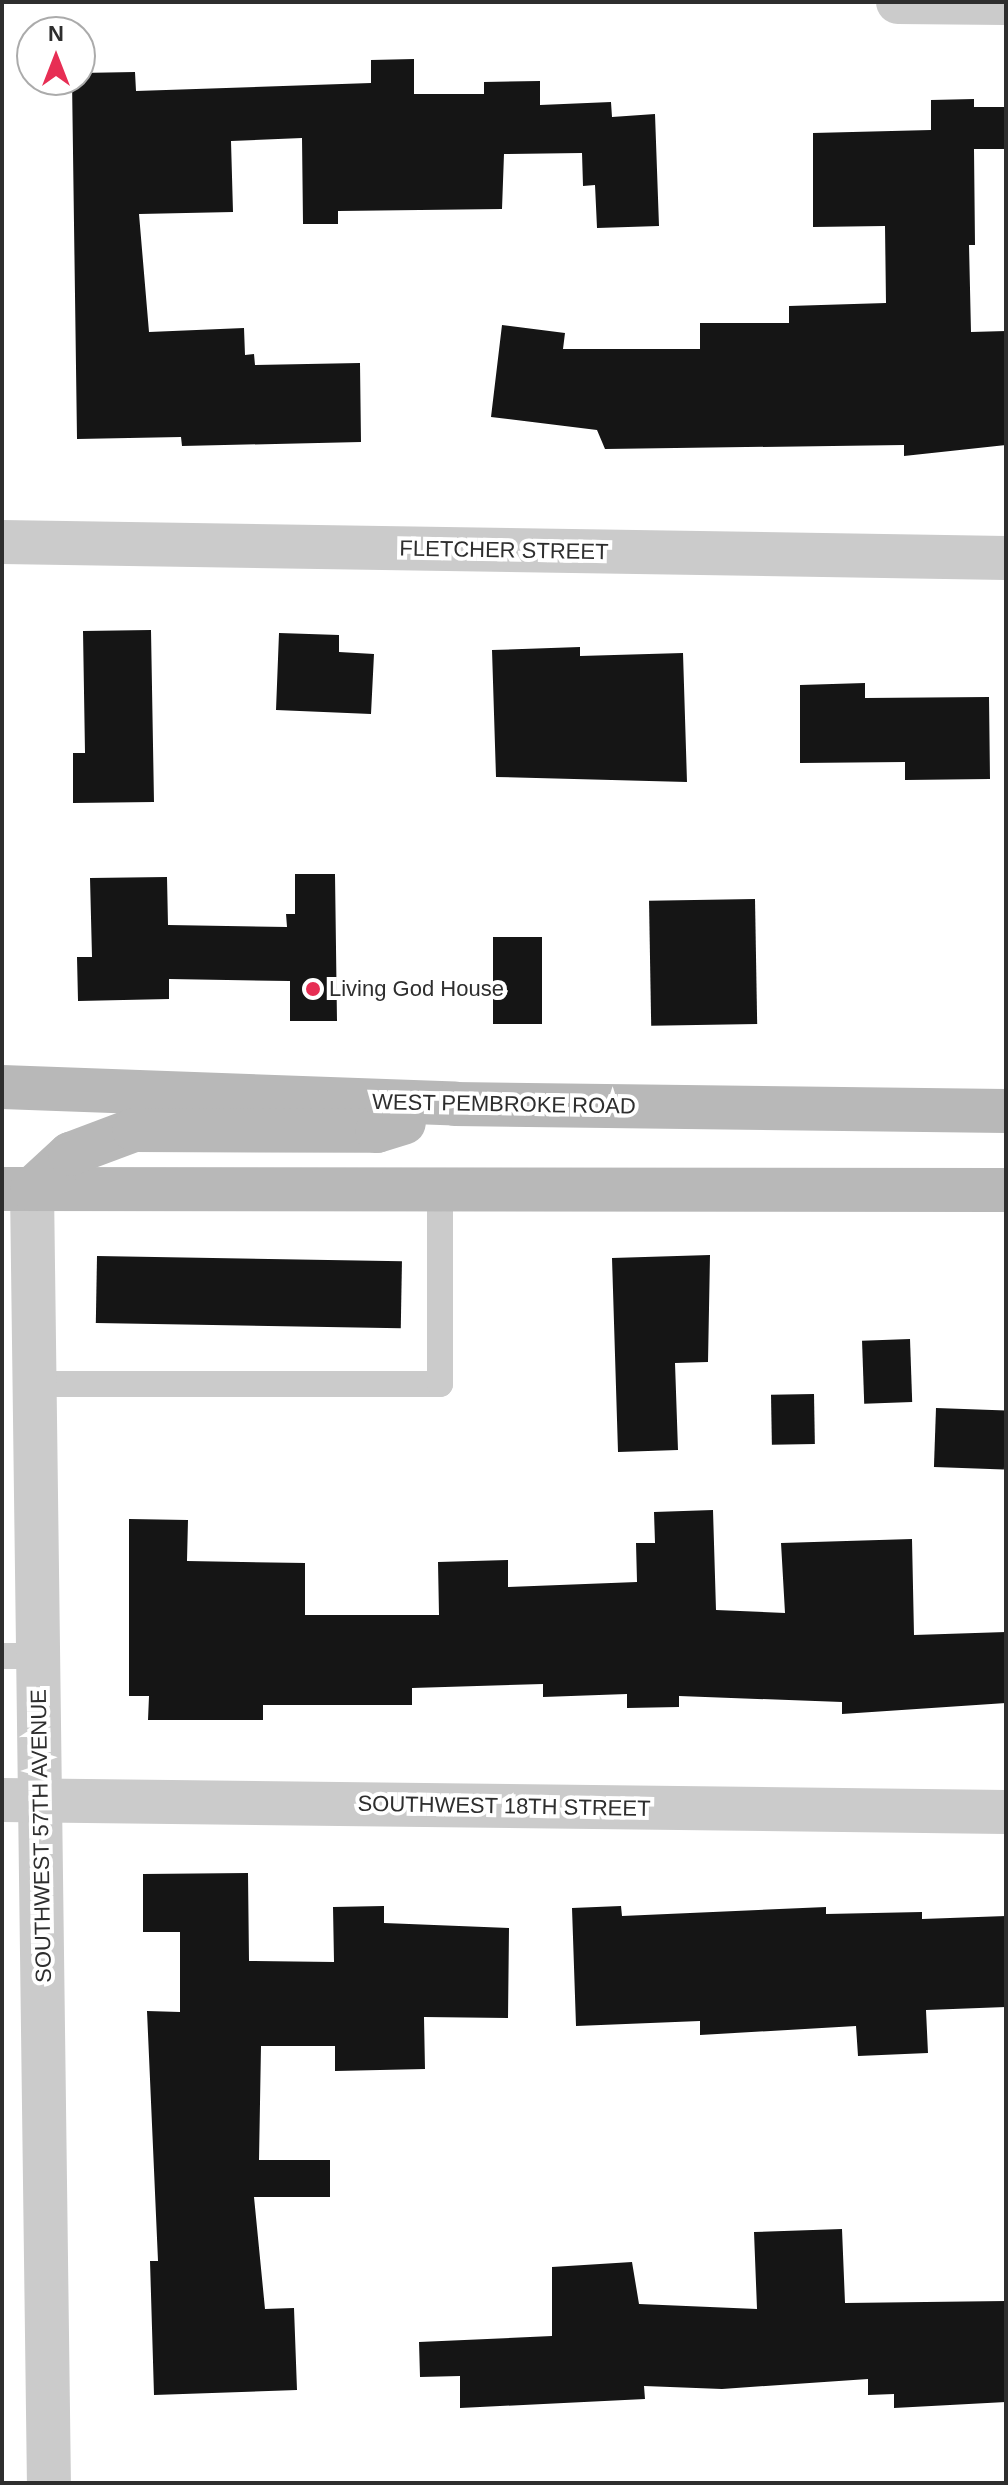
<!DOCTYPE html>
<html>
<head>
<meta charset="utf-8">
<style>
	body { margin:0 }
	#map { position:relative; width:1008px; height:2485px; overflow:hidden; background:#fff; font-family:Arial,sans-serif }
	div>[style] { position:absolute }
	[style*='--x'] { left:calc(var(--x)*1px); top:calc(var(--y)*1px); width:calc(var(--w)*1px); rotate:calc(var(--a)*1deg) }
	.building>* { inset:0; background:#151515; transform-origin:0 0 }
	.service>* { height:26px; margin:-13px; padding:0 13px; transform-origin:13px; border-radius:13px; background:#cbcbcb }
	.minor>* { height:44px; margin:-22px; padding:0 22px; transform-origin:22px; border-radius:22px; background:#cbcbcb }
	.secondary>* { height:44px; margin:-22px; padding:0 22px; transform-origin:22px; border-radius:22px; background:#b8b8b8 }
	.dots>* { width:22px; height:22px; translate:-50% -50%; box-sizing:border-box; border:4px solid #fff; border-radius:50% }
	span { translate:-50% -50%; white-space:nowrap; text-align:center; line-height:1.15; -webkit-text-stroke:8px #fff; paint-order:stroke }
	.street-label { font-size:22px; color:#2e2e2e }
	.poi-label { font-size:22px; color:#2e2e2e }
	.left { translate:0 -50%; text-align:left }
	.frame { position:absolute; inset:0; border:4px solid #2e2e2e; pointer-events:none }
	.north { position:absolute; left:16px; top:16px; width:80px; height:80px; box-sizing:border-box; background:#fff; border:2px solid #ababab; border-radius:50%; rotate:0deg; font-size:22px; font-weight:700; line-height:32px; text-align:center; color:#2e2e2e }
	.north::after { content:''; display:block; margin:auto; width:28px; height:36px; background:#e72e54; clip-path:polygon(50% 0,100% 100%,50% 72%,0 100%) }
</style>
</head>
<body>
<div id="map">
	<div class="building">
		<div style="clip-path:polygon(414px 59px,414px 94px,484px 94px,484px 82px,540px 81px,540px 105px,611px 102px,612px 117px,655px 114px,659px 226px,597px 228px,595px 185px,583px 186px,582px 153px,504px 154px,502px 209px,338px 211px,338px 224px,303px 224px,302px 138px,231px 141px,233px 212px,139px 214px,149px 332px,244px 328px,245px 355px,254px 354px,255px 365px,360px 363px,361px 442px,182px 446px,181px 437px,77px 439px,72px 80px,80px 73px,135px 72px,136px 91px,371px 83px,371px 60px)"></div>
		<div style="clip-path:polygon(974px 99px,974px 107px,1006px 107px,1006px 149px,974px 149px,975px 245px,969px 245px,971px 332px,1006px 331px,1006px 445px,904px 456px,904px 445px,605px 449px,597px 430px,491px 417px,502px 325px,565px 333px,563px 349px,700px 349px,700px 323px,789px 323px,789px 306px,886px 303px,885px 226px,813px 227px,813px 133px,931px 130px,931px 100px)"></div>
		<div style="clip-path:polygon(151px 630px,154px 802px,73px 803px,73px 753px,85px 753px,83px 631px)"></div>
		<div style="clip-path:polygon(279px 633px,339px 635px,339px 652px,374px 654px,371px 714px,276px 710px)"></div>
		<div style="clip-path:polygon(580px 647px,580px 656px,683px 653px,687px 782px,496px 777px,492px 650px)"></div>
		<div style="clip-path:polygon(865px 683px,865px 698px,989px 697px,990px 779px,905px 780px,905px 762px,800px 763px,800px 685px)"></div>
		<div style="clip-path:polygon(295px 874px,335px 874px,337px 1021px,290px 1021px,290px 981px,169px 979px,169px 999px,78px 1001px,77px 957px,92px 957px,90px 878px,167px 877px,168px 925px,287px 927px,286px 914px,295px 914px)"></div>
		<div style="left:755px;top:899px;width:125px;height:106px;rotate:89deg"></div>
		<div style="left:493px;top:937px;width:49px;height:87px"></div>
		<div style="clip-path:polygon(710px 1255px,708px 1362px,675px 1363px,678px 1450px,618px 1452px,612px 1258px)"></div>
		<div style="left:97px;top:1256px;width:305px;height:67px;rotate:1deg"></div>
		<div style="left:910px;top:1339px;width:63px;height:48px;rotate:88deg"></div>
		<div style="left:814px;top:1394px;width:50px;height:43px;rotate:89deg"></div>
		<div style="left:936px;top:1408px;width:70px;height:59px;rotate:2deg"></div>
		<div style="clip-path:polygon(713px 1510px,716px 1610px,785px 1613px,781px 1543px,912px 1539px,914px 1635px,1006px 1632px,1006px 1703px,842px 1714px,842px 1702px,679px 1696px,679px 1707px,627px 1708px,627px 1694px,543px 1697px,543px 1684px,412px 1688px,412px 1705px,263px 1705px,263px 1720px,148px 1720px,149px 1696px,129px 1696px,129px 1519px,188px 1520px,187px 1561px,305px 1563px,305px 1615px,439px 1615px,438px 1562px,508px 1560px,508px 1587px,637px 1582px,636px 1543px,655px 1543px,654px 1512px)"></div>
		<div style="clip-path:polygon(248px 1873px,249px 1961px,334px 1962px,333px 1907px,384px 1906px,384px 1923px,509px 1928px,508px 2018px,424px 2017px,425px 2069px,335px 2071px,335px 2046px,261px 2046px,259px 2160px,330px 2160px,330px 2197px,254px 2197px,265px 2309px,294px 2308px,297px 2390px,154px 2395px,150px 2261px,158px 2261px,147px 2011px,180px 2012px,180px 1932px,143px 1932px,143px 1874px)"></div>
		<div style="clip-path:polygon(621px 1906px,622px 1916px,826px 1907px,826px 1914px,922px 1912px,922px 1919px,1006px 1916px,1006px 2007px,926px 2010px,928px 2053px,858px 2056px,856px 2026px,700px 2035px,700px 2021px,576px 2026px,572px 1908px)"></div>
		<div style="clip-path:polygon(842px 2229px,845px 2303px,1006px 2301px,1006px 2402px,894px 2408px,894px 2394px,868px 2395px,868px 2379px,722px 2389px,644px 2386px,645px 2399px,460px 2408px,460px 2376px,420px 2377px,419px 2342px,552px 2336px,552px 2267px,632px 2262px,639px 2304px,757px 2309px,754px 2232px)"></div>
	</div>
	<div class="service">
		<div style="--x:35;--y:1384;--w:405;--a:0"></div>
		<div style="--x:440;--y:1384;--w:195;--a:-90"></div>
		<div style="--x:2;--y:1656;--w:35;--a:0"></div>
	</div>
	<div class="minor">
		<div style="--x:898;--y:2;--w:108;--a:0.5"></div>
		<div style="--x:2;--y:542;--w:1004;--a:0.91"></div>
		<div style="--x:32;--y:1189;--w:1294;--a:89.25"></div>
		<div style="--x:2;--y:1800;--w:1004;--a:0.68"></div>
	</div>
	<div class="secondary">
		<div style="--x:2;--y:1087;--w:453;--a:2.1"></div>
		<div style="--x:455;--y:1104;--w:551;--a:0.73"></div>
		<div style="--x:2;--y:1189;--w:1004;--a:0.06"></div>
		<div style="--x:32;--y:1189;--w:52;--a:-42.6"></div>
		<div style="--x:70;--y:1154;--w:68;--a:-20.6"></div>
		<div style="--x:134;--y:1130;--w:243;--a:0.2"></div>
		<div style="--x:377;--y:1131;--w:28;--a:-17"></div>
	</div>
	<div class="dots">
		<div style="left:313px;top:989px;background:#e72e54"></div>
	</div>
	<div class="street-label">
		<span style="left:504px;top:550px;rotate:1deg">FLETCHER STREET</span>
		<span style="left:504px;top:1104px;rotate:1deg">WEST PEMBROKE ROAD</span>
		<span style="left:504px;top:1806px;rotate:1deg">SOUTHWEST 18TH STREET</span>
		<span style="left:41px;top:1836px;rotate:-91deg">SOUTHWEST 57TH AVENUE</span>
	</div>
	<div class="poi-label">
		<span class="left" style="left:329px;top:989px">Living God House</span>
	</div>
	<div class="frame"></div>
	<div class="north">N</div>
</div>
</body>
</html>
